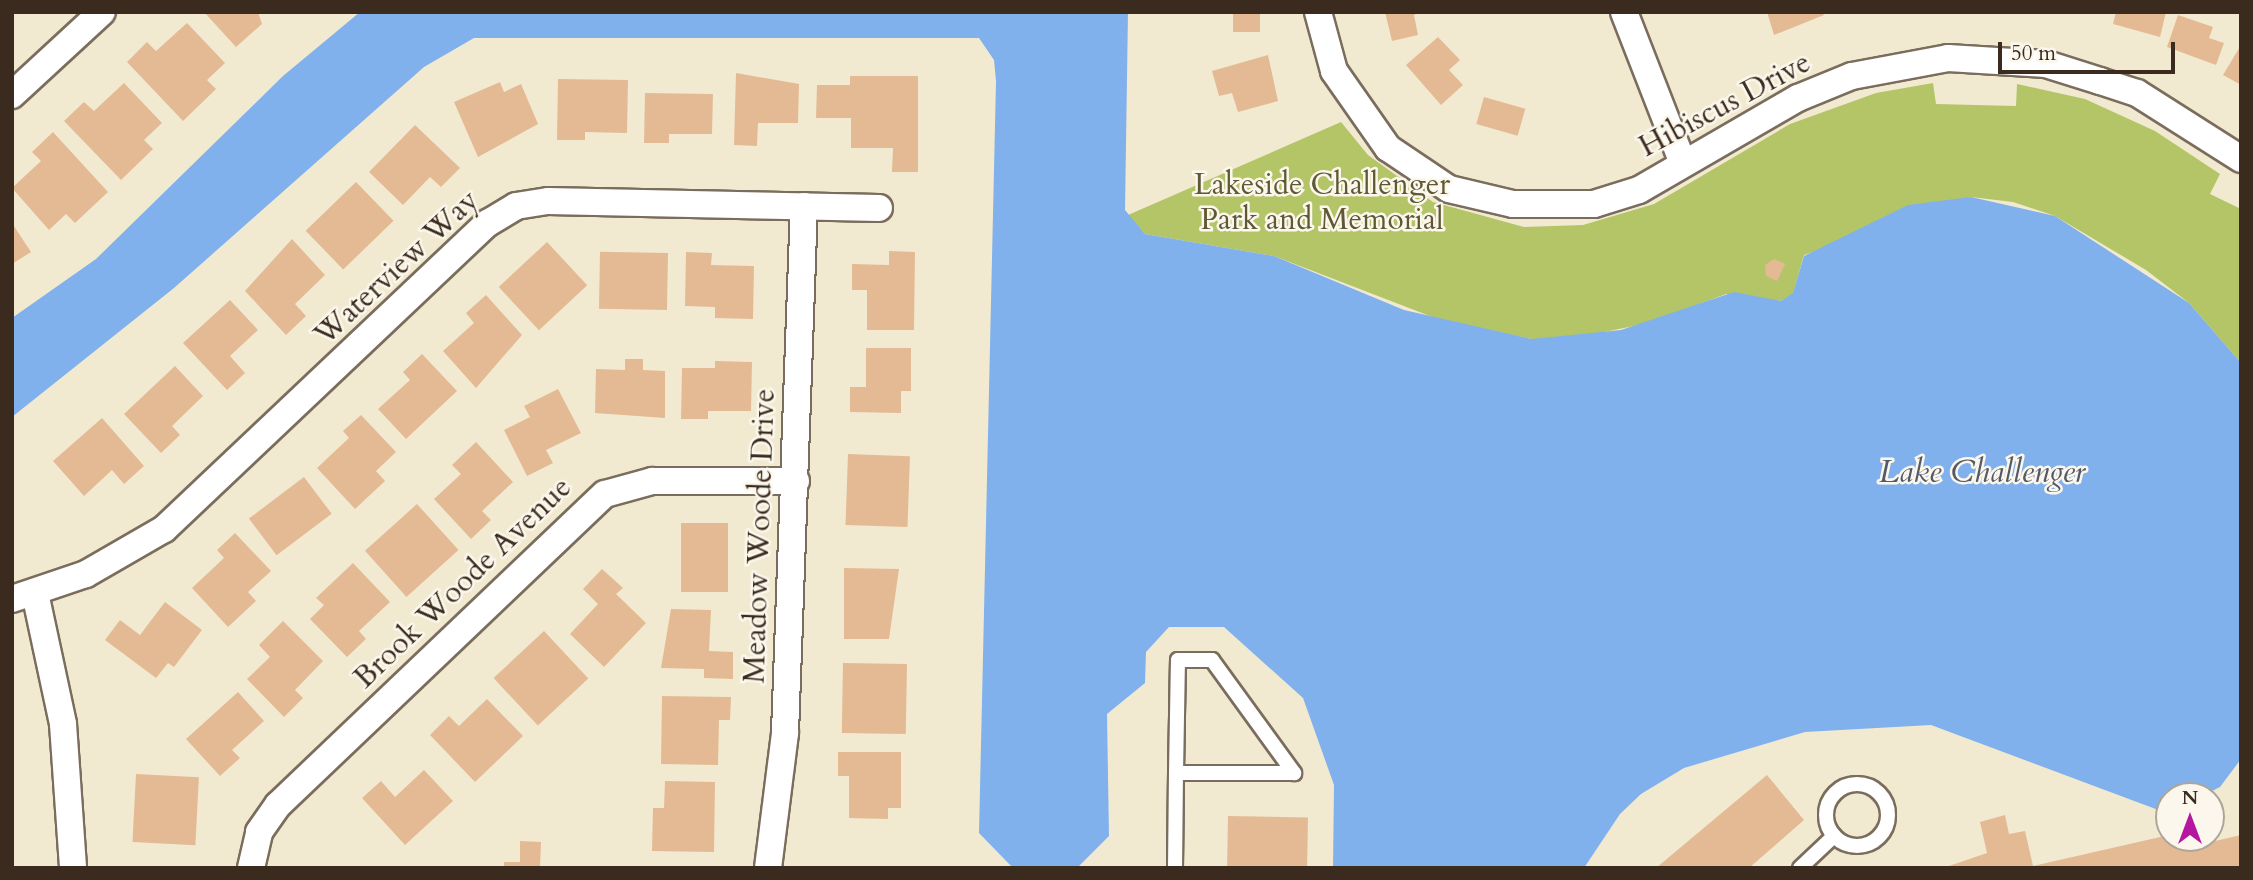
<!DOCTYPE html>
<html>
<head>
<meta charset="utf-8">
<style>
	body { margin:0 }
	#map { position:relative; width:2253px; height:880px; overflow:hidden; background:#f1ead1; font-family:Cardo,serif }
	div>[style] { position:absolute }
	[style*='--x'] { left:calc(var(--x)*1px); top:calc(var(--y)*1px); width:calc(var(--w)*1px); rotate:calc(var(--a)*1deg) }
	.green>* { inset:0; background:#b4c568 }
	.water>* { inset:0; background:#80b1ec }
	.building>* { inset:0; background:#e4ba94; transform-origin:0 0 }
	.roads { filter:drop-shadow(2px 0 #7b6d5d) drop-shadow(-2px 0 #7b6d5d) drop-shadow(0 2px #7b6d5d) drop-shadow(0 -2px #7b6d5d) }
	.service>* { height:14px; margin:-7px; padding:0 7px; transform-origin:7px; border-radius:7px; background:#fff }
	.service>.ring { margin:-7px; padding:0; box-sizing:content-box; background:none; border:14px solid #fff; border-radius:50% }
	.minor>* { height:26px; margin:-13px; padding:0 13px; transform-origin:13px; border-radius:13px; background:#fff }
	span { translate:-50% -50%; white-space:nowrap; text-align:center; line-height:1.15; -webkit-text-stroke:5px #fbf7ec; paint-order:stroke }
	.street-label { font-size:30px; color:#3b2a1e }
	.park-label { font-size:30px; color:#5f5834 }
	.water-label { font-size:32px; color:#535966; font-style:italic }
	.frame { position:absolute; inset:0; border:14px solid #3b2a1e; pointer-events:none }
	.north { position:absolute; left:2155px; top:782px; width:70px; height:70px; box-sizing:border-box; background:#fbf7ec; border:2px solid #aea59a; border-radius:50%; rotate:0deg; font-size:19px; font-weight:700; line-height:28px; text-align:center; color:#3b2a1e }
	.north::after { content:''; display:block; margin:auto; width:24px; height:32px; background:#b5179e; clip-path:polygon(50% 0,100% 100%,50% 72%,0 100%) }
	.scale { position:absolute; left:1998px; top:42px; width:177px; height:32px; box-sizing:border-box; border:4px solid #3b2a1e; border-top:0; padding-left:9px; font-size:21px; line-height:24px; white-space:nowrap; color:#3b2a1e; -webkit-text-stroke:5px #fbf7ec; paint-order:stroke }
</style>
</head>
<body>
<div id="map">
	<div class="green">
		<div style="clip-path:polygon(1933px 83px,1936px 104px,2016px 106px,2017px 84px,2085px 99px,2155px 131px,2220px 174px,2210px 194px,2241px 209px,2241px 363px,2189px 303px,2146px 270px,2055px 216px,2013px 202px,1971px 197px,1804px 255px,1793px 294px,1781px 301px,1726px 294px,1649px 323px,1569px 339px,1532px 339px,1448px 323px,1274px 256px,1145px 234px,1128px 215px,1341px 122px,1368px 155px,1433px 202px,1524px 227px,1583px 225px,1654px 204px,1790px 124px,1876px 93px)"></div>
	</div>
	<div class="water">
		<div style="clip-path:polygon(360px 12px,1128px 12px,1125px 210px,1145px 234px,1274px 256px,1404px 310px,1532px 339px,1621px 330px,1734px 292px,1781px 301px,1793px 293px,1804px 256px,1908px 205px,1971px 197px,2055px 216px,2189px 303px,2241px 363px,2241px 759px,2220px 787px,2202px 796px,2169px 796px,2169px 808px,2161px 811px,1931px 725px,1805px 732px,1684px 768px,1641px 794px,1620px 814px,1584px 868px,1333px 868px,1334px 785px,1303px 698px,1224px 627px,1169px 627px,1146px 652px,1145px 683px,1107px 714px,1109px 836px,1077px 868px,1013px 868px,979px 833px,996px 81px,994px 60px,979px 38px,474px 38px,424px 67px,174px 288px,12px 417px,12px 318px,96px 259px,283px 76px)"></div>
	</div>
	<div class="building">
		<div style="clip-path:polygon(204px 12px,258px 12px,262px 24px,236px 47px)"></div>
		<div style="left:1233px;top:12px;width:27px;height:20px"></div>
		<div style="clip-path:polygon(1385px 12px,1419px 12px,1414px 15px,1418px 35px,1392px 41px)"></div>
		<div style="clip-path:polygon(1767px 12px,1823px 12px,1824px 15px,1774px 35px)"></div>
		<div style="clip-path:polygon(2116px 12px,2166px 12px,2160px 37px,2113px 24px)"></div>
		<div style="clip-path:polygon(2178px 15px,2213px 27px,2209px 38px,2224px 43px,2216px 65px,2167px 47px)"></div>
		<div style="clip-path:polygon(187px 23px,225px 63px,207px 80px,216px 89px,183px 121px,127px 62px,147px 42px,156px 51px)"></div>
		<div style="clip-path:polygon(1438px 37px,1460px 60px,1449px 70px,1463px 85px,1441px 105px,1406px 65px)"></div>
		<div style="clip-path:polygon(2241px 45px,2241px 85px,2223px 75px)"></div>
		<div style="clip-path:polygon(1268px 55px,1278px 101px,1238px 112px,1232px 93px,1219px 96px,1212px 71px)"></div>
		<div style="clip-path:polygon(736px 73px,799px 84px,798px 123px,758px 123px,757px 146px,734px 145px)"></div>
		<div style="clip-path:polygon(850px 76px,918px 76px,918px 172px,892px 172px,893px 148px,851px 148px,851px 118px,816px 118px,817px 85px,850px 85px)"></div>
		<div style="clip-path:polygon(558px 79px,628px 80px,627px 133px,585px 132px,585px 140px,557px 140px)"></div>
		<div style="clip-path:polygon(500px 82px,504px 92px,521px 84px,538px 124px,478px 157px,454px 102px)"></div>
		<div style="clip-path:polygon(124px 83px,162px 123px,144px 140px,153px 149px,121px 180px,64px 121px,84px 102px,94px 111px)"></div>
		<div style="clip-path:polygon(645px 93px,713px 94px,712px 134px,669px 134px,669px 143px,644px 143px)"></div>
		<div style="left:1484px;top:97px;width:43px;height:28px;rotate:16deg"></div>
		<div style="clip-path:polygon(415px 125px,460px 168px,441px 187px,430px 177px,403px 205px,369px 172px)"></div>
		<div style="clip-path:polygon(53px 132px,108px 192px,75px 223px,66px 214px,49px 230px,12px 188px,41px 161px,32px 152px)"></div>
		<div style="left:356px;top:182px;width:54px;height:70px;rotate:46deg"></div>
		<div style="clip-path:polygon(12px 223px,31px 252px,12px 264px)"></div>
		<div style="clip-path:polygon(292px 239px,325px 275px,295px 304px,306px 316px,286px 335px,245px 291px)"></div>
		<div style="left:547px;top:242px;width:59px;height:66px;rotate:47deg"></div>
		<div style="clip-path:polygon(889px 251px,915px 252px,914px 330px,867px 330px,867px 290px,852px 290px,852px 264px,889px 265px)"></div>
		<div style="clip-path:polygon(686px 252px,712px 253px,711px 265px,754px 266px,753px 319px,715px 318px,715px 307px,685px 306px)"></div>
		<div style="left:668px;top:253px;width:57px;height:68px;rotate:91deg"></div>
		<div style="clip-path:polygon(1774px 259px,1785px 264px,1777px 281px,1766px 276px,1765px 265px)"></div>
		<div style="clip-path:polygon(486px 295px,522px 335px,476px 388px,443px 351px,474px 323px,466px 313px)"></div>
		<div style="clip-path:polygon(230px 300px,258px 330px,230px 356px,245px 373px,227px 390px,183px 343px)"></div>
		<div style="clip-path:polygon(866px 348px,911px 348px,911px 391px,901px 391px,901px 413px,850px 412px,850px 387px,866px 387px)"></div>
		<div style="clip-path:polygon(422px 354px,457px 391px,406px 439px,378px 409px,410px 380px,403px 372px)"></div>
		<div style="clip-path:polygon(625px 359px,643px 359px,643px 370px,665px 371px,665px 418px,595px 413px,596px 369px,625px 370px)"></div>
		<div style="clip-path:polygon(715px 361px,752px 362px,751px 411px,708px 411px,708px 419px,681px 419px,682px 368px,715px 368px)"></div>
		<div style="clip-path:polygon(175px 366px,203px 396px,172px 426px,180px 435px,161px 453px,124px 414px)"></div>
		<div style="clip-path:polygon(558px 389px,581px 433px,546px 450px,553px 463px,527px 476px,504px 430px,530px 417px,524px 406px)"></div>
		<div style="clip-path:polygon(361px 415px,396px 452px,376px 471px,385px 481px,355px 509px,317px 468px,349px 438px,343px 431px)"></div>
		<div style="clip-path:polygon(102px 418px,144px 466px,124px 484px,112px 470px,84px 496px,53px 461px)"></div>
		<div style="clip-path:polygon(476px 442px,513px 482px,482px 511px,491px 520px,471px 539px,434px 499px,461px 474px,452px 465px)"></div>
		<div style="left:848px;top:454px;width:62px;height:71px;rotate:2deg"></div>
		<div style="left:304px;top:477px;width:46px;height:69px;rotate:53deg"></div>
		<div style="left:417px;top:504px;width:62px;height:70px;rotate:48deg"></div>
		<div style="left:681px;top:523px;width:47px;height:69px"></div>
		<div style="clip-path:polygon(235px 533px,271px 571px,248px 592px,256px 601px,228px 627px,192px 588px,224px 558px,217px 550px)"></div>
		<div style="clip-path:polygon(353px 563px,390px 602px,359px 631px,366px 639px,347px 657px,310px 619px,324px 605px,316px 598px)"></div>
		<div style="clip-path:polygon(844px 568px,899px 569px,889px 639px,844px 639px)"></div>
		<div style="clip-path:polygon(602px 569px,623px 588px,616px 594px,646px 623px,604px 667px,570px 634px,598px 604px,583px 589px)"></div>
		<div style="clip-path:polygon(165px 602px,202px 630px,174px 667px,168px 663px,156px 678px,105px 640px,120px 620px,140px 635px)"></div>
		<div style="clip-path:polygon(671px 609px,711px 610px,709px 651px,733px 652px,733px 679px,704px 678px,704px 669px,661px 668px)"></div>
		<div style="clip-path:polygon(283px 621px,323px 661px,295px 690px,303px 698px,284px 717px,247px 679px,270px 657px,259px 645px)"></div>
		<div style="left:544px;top:631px;width:65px;height:69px;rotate:47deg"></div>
		<div style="left:843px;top:663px;width:64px;height:70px;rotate:1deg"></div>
		<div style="clip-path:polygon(238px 692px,264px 721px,232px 750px,240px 758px,220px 776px,186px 739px)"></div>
		<div style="clip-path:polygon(662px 696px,731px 697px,730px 720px,719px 720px,718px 765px,661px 764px)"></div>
		<div style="clip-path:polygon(487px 699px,523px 736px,475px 782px,430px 735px,449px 716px,459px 726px)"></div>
		<div style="clip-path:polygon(838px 752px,901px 752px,901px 808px,888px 808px,888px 819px,849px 818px,849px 776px,838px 776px)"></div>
		<div style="clip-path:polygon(424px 770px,453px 801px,405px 845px,362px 798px,381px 781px,395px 797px)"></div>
		<div style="left:136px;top:774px;width:63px;height:68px;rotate:3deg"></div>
		<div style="clip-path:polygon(1767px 775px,1804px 820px,1749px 868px,1656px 868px)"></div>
		<div style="clip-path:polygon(665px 781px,715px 782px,714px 852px,652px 851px,653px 808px,664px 808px)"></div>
		<div style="clip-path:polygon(2005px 815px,2009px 834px,2025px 831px,2033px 866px,2169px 835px,2191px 838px,2193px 846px,2241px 835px,2241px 868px,1943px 868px,1987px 853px,1980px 822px)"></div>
		<div style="left:1228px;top:816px;width:80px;height:52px;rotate:1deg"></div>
		<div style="clip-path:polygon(520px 841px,541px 842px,540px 868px,504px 868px,504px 862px,520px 862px)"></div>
	</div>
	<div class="roads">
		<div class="service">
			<div class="ring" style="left:1826px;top:784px;width:48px;height:48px"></div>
			<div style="--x:1175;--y:868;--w:95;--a:-89.4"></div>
			<div style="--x:1176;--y:773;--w:113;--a:-89"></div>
			<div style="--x:1178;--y:660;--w:34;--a:0"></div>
			<div style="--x:1212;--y:660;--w:140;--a:54"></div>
			<div style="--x:1294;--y:773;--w:118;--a:180"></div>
			<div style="--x:1800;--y:868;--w:47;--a:-43.3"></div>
		</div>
		<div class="minor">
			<div style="--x:1318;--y:12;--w:61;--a:74.8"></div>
			<div style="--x:1334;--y:71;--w:94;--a:55"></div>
			<div style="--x:1388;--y:148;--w:73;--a:33.9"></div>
			<div style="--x:1449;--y:189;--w:66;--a:13.2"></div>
			<div style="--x:1513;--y:204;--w:81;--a:0"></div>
			<div style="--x:1594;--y:204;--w:47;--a:-17.3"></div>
			<div style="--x:1639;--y:190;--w:184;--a:-30.1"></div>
			<div style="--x:1798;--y:98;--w:58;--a:-22.2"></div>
			<div style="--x:1852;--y:76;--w:98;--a:-10.6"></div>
			<div style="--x:1948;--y:58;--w:98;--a:3.5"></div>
			<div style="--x:2046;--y:64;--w:57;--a:17.5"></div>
			<div style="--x:2100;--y:81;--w:39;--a:18"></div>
			<div style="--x:2137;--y:93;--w:123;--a:32.4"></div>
			<div style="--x:1624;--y:12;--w:162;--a:68.7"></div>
			<div style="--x:12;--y:95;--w:122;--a:-42.7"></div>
			<div style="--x:35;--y:593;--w:134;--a:77.9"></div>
			<div style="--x:63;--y:724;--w:144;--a:86"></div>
			<div style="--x:12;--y:599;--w:78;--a:-18.7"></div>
			<div style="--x:86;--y:574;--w:90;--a:-30"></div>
			<div style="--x:164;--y:529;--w:446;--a:-43.4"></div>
			<div style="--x:488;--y:223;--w:33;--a:-31"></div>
			<div style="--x:516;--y:206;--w:32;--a:-9"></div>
			<div style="--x:548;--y:201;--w:331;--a:1.2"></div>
			<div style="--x:251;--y:868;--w:37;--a:-77"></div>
			<div style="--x:259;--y:832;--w:33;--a:-55"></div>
			<div style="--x:278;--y:805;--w:451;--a:-43.6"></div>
			<div style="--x:605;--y:494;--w:49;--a:-15.5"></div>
			<div style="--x:652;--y:481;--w:144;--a:0"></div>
			<div style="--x:768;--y:868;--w:136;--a:-82.8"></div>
			<div style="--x:785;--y:733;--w:527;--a:-87.94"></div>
		</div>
	</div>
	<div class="street-label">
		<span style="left:1725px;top:105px;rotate:-28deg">Hibiscus Drive</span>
		<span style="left:397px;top:268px;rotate:-43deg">Waterview Way</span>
		<span style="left:760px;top:536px;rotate:-88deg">Meadow Woode Drive</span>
		<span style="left:463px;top:583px;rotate:-44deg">Brook Woode Avenue</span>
	</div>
	<div class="park-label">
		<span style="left:1322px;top:202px">Lakeside Challenger<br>Park and Memorial</span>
	</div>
	<div class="water-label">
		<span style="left:1982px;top:472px">Lake Challenger</span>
	</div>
	<div class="frame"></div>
	<div class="north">N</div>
	<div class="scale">50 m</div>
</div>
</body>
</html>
